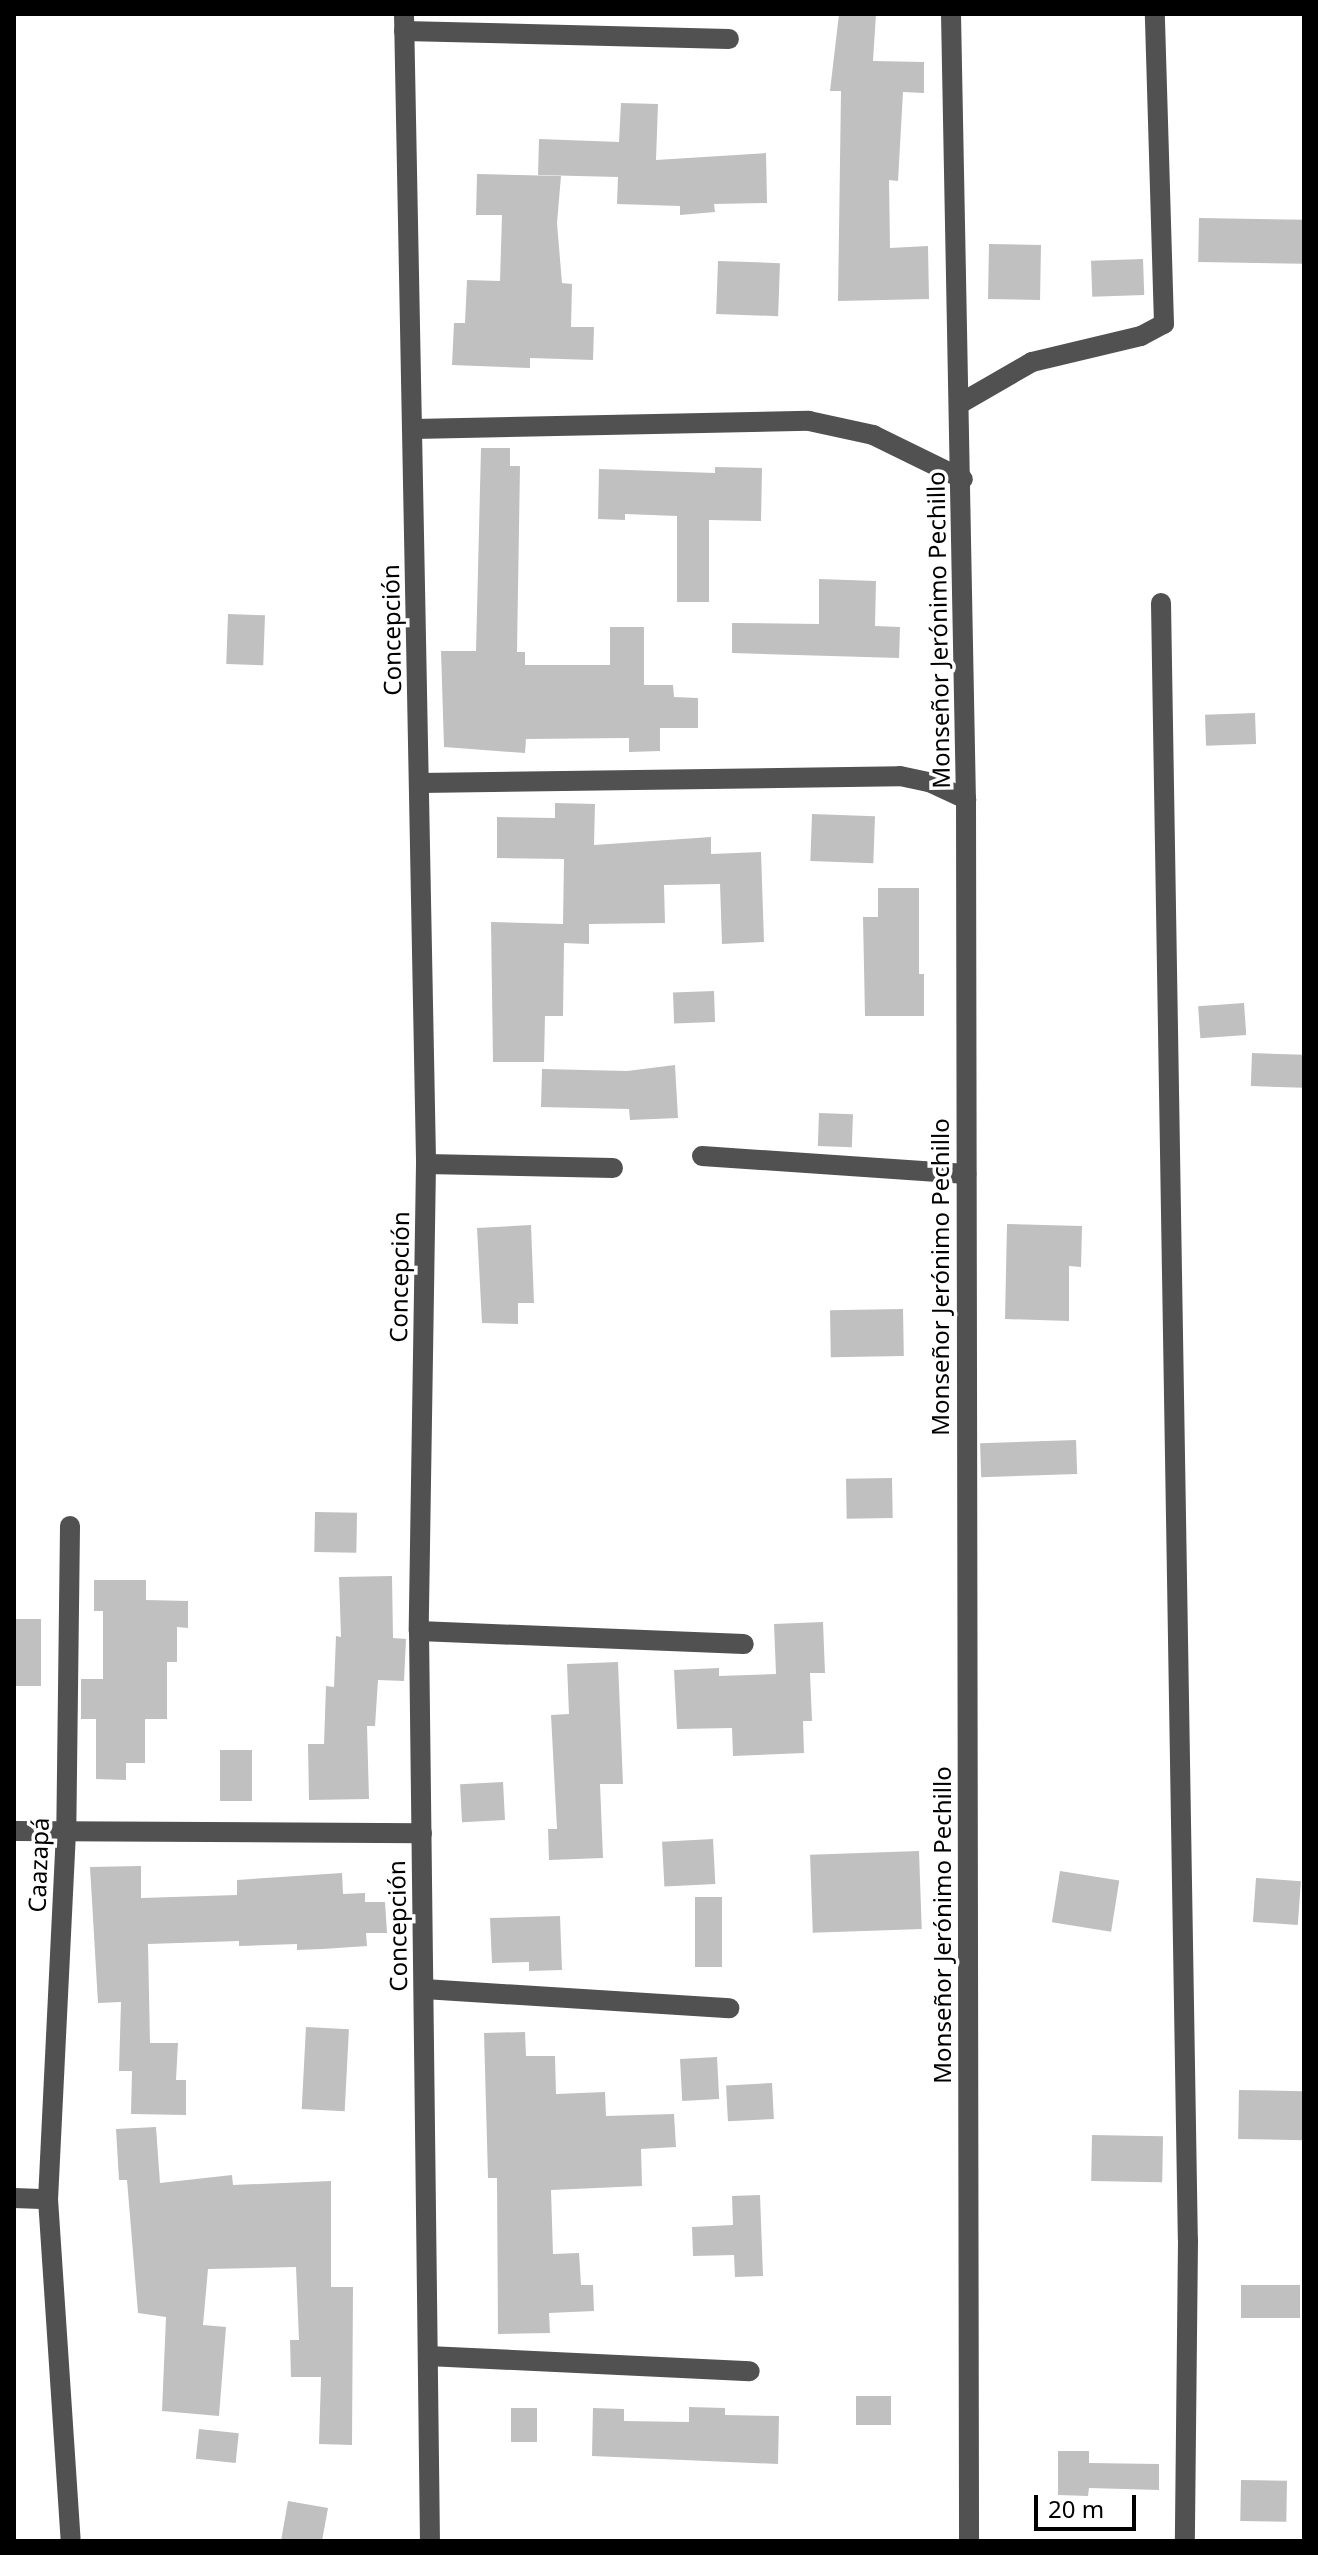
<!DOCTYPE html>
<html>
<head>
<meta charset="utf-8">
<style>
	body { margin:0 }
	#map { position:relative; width:1318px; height:2555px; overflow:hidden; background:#fff; font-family:"Noto Sans",sans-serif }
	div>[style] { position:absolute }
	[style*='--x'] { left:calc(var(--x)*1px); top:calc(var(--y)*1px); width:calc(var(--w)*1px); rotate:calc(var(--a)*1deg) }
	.building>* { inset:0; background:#c0c0c0; transform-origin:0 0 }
	.minor>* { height:20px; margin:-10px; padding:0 10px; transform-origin:10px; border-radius:10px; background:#515151 }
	span { translate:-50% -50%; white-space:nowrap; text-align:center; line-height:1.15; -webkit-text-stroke:7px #fff; paint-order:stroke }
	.street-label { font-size:24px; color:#000 }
	.frame { position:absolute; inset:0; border:16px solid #000; pointer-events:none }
	.scale { position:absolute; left:1034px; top:2495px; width:102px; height:36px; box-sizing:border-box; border:4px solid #000; border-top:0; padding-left:10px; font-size:24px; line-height:28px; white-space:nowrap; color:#000; -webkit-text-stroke:6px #fff; paint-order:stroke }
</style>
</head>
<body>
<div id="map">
	<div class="building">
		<div style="clip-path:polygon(839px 14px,876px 14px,873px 61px,924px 62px,924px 93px,903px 92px,898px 181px,889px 180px,890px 248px,928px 246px,929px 299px,838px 301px,841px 91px,830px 91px)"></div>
		<div style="clip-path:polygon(621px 103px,658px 104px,656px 160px,766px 153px,767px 203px,714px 204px,715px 212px,680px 215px,680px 206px,617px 204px,618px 177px,538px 175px,539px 139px,619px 142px)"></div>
		<div style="clip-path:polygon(477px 174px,561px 176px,557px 223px,562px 283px,572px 284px,571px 327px,594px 327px,593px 360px,530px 358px,530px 368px,452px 365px,454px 323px,465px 323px,467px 280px,500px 281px,502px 215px,476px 215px)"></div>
		<div style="left:1199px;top:218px;width:105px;height:44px;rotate:1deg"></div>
		<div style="left:989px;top:244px;width:52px;height:55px;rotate:1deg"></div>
		<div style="left:1143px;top:259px;width:36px;height:52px;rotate:88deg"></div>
		<div style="left:718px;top:261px;width:62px;height:53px;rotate:2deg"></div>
		<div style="clip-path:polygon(481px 448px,510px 448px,510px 466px,520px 466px,517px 652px,525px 652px,525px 665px,610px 665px,610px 627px,644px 627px,644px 685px,673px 685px,674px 697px,698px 698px,698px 728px,660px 728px,660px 751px,629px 752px,629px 738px,526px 739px,525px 753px,444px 747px,441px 651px,476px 651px)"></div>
		<div style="clip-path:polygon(715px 467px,762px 468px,761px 521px,709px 520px,709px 602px,677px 602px,677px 516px,625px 514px,625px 520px,598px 519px,599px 469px,715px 473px)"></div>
		<div style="clip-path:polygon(819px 579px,876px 581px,875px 626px,900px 627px,899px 658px,732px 653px,732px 623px,819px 624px)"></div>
		<div style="left:228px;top:614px;width:37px;height:50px;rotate:2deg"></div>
		<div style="left:1255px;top:713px;width:31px;height:50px;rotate:88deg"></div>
		<div style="clip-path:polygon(555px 803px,595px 804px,594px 845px,711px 837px,711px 854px,761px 852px,764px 942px,722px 944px,720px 884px,664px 885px,665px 923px,589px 924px,589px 944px,564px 943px,563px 1016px,545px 1016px,544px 1062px,493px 1062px,491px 922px,563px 924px,564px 859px,497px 858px,497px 817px,555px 818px)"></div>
		<div style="left:812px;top:814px;width:63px;height:47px;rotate:2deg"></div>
		<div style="clip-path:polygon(878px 888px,919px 888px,919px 974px,924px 974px,924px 1016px,865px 1016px,863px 917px,878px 917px)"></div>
		<div style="left:714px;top:991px;width:31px;height:41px;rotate:88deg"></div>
		<div style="left:1244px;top:1003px;width:32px;height:46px;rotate:86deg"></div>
		<div style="left:1252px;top:1053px;width:52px;height:33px;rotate:2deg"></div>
		<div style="clip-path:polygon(675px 1065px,678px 1118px,630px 1120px,629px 1109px,541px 1107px,542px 1069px,627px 1071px)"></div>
		<div style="left:819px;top:1113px;width:34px;height:33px;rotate:2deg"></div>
		<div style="clip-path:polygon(1007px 1224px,1082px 1226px,1081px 1267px,1069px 1266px,1069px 1321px,1005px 1319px)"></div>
		<div style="clip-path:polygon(531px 1225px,534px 1303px,518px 1303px,518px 1324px,482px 1323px,477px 1228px)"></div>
		<div style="left:903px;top:1309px;width:47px;height:73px;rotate:89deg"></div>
		<div style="left:1076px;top:1440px;width:34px;height:96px;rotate:88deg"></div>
		<div style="left:892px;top:1478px;width:40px;height:46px;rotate:89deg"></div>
		<div style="left:315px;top:1512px;width:42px;height:40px;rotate:1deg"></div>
		<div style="clip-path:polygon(392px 1576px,393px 1638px,406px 1639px,404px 1681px,378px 1680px,375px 1726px,367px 1726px,369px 1799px,309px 1800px,308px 1744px,324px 1744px,326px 1686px,334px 1687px,336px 1636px,341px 1637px,339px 1577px)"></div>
		<div style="clip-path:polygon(94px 1580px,146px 1580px,146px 1600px,188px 1601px,188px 1628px,177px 1627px,177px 1662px,167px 1662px,167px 1719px,145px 1719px,145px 1763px,126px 1763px,126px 1780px,96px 1779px,96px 1719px,81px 1719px,81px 1679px,103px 1679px,103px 1611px,94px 1611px)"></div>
		<div style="left:14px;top:1619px;width:27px;height:67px"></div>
		<div style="clip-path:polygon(823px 1622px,825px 1673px,810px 1673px,812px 1721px,803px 1721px,804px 1753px,733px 1756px,732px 1728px,677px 1729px,674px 1670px,719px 1668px,719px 1676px,776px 1674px,774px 1624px)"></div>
		<div style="clip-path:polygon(618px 1662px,623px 1784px,600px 1784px,603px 1858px,549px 1860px,548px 1829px,557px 1829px,551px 1715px,569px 1714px,567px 1664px)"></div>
		<div style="left:220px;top:1750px;width:32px;height:51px"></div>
		<div style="left:503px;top:1782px;width:38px;height:43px;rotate:87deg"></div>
		<div style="left:713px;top:1839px;width:45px;height:51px;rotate:87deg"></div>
		<div style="left:919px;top:1851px;width:78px;height:109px;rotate:88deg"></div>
		<div style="clip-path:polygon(141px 1866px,141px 1898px,237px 1895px,237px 1880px,342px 1873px,343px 1894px,365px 1893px,365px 1902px,385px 1902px,387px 1933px,366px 1933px,367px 1946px,323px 1949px,297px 1950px,297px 1944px,239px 1946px,239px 1941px,148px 1944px,150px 2043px,178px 2043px,176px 2080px,186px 2080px,186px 2115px,131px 2114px,132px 2071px,119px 2071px,121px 2002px,98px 2003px,90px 1867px)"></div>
		<div style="left:1060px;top:1871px;width:60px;height:52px;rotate:9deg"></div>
		<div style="left:1256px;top:1878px;width:45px;height:44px;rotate:4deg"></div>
		<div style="left:695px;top:1897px;width:27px;height:70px"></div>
		<div style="clip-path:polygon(560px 1916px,562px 1970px,529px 1971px,529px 1962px,492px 1963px,490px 1918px)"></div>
		<div style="left:306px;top:2027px;width:43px;height:82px;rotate:3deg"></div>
		<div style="clip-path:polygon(525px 2032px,526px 2056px,555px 2056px,556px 2094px,605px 2092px,606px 2116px,674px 2114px,676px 2147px,641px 2149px,642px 2186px,551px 2190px,553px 2254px,579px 2253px,581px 2285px,593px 2285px,594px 2311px,549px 2313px,550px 2333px,498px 2334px,497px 2178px,488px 2178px,484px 2033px)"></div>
		<div style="left:717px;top:2057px;width:42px;height:37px;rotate:87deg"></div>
		<div style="left:772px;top:2083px;width:36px;height:46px;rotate:87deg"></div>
		<div style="left:1239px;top:2090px;width:65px;height:49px;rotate:1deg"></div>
		<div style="clip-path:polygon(156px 2127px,160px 2183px,232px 2175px,233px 2185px,331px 2181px,331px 2287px,353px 2287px,352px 2445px,319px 2444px,321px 2377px,291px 2377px,290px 2340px,299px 2340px,296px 2267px,208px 2269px,203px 2325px,226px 2327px,219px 2416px,162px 2411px,166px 2317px,138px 2313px,127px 2180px,119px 2180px,116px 2129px)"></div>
		<div style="left:1092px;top:2135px;width:71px;height:46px;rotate:1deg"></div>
		<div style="clip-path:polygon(760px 2195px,763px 2276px,735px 2277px,734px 2255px,693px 2256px,692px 2227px,733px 2225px,732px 2196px)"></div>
		<div style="left:1241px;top:2285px;width:59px;height:33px"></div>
		<div style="left:856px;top:2396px;width:35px;height:29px"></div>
		<div style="clip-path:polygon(689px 2407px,725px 2408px,725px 2415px,779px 2416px,778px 2464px,592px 2456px,593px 2408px,624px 2409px,624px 2421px,689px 2422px)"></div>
		<div style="left:511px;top:2408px;width:26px;height:34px"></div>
		<div style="left:199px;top:2429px;width:40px;height:30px;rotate:6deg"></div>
		<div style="clip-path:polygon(1058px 2451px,1089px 2451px,1089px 2463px,1159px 2464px,1159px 2490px,1089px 2488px,1088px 2496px,1058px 2495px)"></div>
		<div style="left:1241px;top:2480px;width:46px;height:41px;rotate:1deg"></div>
		<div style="clip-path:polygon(288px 2501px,328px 2508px,322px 2541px,281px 2541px)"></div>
	</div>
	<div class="minor">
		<div style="--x:404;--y:14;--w:1150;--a:88.9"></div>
		<div style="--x:426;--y:1164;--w:467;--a:90.9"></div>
		<div style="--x:419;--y:1631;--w:910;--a:89.31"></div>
		<div style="--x:951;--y:14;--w:785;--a:88.91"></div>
		<div style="--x:966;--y:799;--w:1742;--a:89.9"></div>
		<div style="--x:404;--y:31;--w:325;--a:1.4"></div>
		<div style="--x:961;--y:403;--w:82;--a:-30"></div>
		<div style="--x:1032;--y:362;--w:112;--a:-13.4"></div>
		<div style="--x:1141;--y:336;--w:26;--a:-28"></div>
		<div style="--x:1164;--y:324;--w:310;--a:-91.7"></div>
		<div style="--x:414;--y:429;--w:395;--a:-1.2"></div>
		<div style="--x:809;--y:421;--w:66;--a:12.3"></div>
		<div style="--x:873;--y:435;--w:100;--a:26.1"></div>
		<div style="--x:1161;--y:603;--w:1637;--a:89.06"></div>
		<div style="--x:1188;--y:2240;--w:301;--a:90.6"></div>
		<div style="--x:420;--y:783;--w:480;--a:-0.8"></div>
		<div style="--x:900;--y:776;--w:30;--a:12"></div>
		<div style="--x:929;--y:782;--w:41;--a:24.7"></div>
		<div style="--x:702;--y:1156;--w:265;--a:3.9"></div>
		<div style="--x:426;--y:1164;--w:187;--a:1.2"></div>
		<div style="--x:70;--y:1526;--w:306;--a:90.7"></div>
		<div style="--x:66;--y:1832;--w:367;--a:92.8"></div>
		<div style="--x:48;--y:2199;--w:343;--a:86.2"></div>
		<div style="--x:419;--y:1631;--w:325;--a:2.3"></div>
		<div style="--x:14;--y:1831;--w:408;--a:0.3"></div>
		<div style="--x:424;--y:1989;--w:306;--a:3.6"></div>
		<div style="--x:14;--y:2198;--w:34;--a:2"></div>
		<div style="--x:428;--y:2356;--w:322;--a:2.7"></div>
	</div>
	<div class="street-label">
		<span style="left:391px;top:630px;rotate:-91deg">Concepción</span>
		<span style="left:938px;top:630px;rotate:-91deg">Monseñor Jerónimo Pechillo</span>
		<span style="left:399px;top:1277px;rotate:-89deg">Concepción</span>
		<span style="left:940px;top:1277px;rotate:-90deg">Monseñor Jerónimo Pechillo</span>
		<span style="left:38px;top:1865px;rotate:-88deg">Caazapá</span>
		<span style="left:942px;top:1925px;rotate:-90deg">Monseñor Jerónimo Pechillo</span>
		<span style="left:397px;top:1926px;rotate:-91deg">Concepción</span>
	</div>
	<div class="frame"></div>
	<div class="scale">20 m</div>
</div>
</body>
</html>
